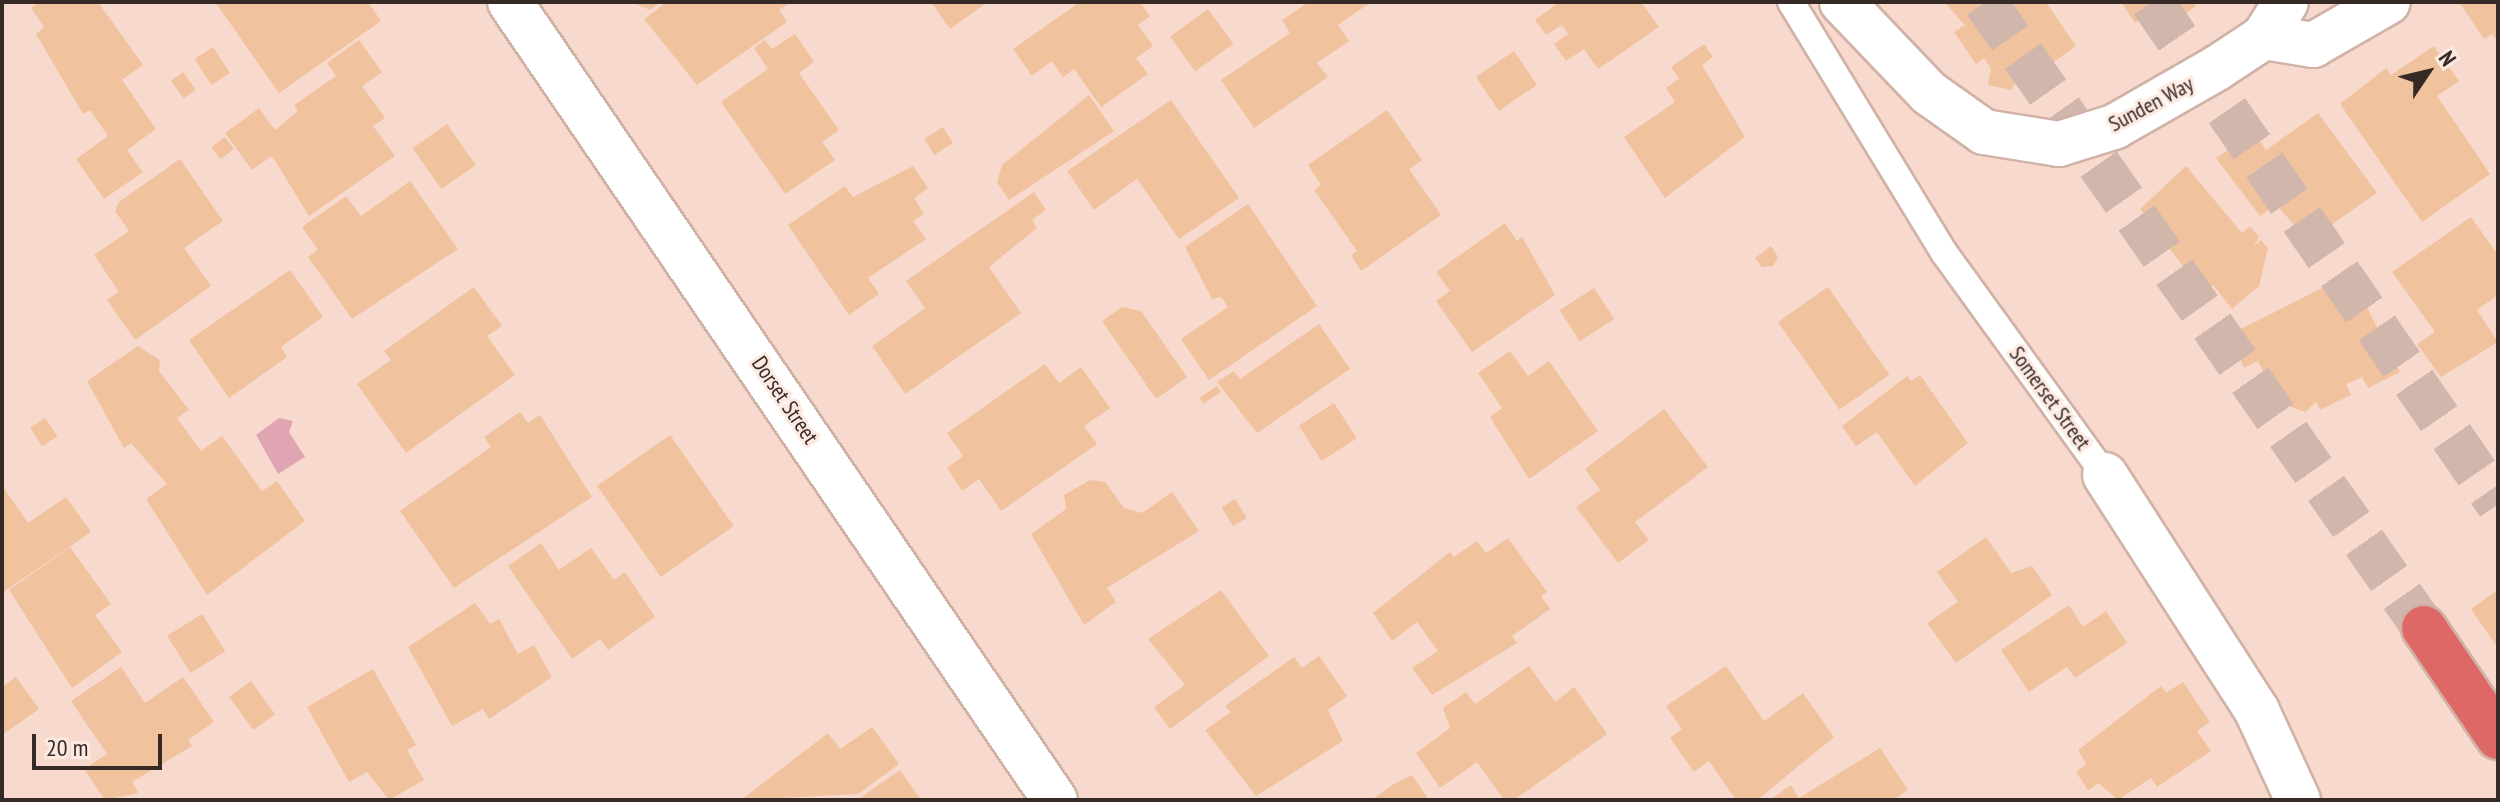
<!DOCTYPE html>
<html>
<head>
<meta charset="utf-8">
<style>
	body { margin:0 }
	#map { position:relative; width:2500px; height:802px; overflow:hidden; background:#f8d9cd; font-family:"PT Sans Narrow",sans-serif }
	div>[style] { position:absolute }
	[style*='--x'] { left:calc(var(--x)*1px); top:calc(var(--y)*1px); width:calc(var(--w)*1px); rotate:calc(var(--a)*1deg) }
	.water>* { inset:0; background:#e0a5b2 }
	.building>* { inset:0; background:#f0c39e; transform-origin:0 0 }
	.motorway-tunnel>* { height:44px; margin-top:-22px; transform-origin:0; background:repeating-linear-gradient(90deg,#d1b6ac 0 44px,transparent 0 66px) }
	.roads { filter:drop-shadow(2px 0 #d0b2a6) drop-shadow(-2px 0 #d0b2a6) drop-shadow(0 2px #d0b2a6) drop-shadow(0 -2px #d0b2a6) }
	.service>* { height:26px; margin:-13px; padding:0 13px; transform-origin:13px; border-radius:13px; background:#fff }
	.minor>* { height:44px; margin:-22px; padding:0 22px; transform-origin:22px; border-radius:22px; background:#fff }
	.motorway>* { height:44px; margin:-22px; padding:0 22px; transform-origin:22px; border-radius:22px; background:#dd6866 }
	span { translate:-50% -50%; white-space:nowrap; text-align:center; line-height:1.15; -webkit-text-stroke:6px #fce9e2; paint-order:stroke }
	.street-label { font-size:22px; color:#362a26 }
	.frame { position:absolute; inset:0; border:4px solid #362a26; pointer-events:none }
	.north { position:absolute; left:2388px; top:32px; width:80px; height:80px; -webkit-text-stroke:6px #fce9e2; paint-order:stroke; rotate:55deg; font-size:22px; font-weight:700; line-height:32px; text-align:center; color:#362a26 }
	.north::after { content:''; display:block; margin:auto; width:28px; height:36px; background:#362a26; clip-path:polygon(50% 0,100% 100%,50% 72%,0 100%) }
	.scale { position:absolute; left:32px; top:734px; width:130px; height:36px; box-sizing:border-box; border:4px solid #362a26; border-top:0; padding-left:10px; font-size:24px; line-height:28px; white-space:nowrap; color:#362a26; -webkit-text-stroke:6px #fce9e2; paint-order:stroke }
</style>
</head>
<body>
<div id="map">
	<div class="water">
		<div style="clip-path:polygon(279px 418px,293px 421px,289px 432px,305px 457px,278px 474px,256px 435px)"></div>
	</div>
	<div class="building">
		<div style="clip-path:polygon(39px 2px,98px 2px,143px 65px,122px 80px,156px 129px,127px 150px,143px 172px,104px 199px,76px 159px,108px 136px,90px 110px,83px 114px,36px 34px,44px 27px,31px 8px)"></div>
		<div style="clip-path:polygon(215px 2px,368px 2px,381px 21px,279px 93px)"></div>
		<div style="clip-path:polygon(631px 2px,661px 2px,650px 10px)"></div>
		<div style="clip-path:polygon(667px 2px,791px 2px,779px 10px,787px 22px,697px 85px,644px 19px)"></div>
		<div style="clip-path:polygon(931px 2px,988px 2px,950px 29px)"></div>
		<div style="clip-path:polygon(1080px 2px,1140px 2px,1150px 16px,1138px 25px,1153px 46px,1136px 58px,1148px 74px,1101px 107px,1074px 69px,1063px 77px,1052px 61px,1032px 76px,1013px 49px)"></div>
		<div style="clip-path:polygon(1309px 2px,1371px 2px,1338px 25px,1349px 41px,1317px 63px,1328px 77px,1254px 128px,1221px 80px,1290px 33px,1282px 20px)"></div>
		<div style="clip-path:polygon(1559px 2px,1641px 2px,1659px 27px,1598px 69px,1584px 49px,1566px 61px,1554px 44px,1568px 34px,1562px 25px,1546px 35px,1535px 20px)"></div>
		<div style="clip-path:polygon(1944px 2px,2046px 2px,2076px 46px,2030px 79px,2023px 68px,2011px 90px,1988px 85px,1991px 69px,1984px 58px,1976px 64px,1954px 32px,1965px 25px)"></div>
		<div style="clip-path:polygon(2121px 2px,2193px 2px,2196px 6px,2170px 25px,2157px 7px,2135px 23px)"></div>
		<div style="clip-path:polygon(2459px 2px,2498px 2px,2498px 42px,2492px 34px,2484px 39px)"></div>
		<div style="left:1208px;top:9px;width:43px;height:47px;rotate:54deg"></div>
		<div style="clip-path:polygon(795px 34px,814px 62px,799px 73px,839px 130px,822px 142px,835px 160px,785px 194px,721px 102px,768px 69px,754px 48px,765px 40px,772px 49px)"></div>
		<div style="clip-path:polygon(359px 40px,382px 72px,362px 86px,385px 118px,373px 126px,395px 156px,309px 216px,272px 156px,252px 170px,225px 133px,259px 108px,275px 130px,298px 111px,294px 105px,336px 76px,327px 63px)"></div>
		<div style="clip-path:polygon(1704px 44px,1713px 57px,1702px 65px,1745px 137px,1665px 198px,1624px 137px,1675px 102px,1666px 88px,1679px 79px,1671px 67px)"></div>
		<div style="clip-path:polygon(2434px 46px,2459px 81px,2437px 96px,2490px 174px,2422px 222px,2340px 104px,2386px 68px,2391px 75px)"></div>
		<div style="left:213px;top:47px;width:31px;height:22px;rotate:57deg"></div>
		<div style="left:1514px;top:51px;width:41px;height:46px;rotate:56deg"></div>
		<div style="left:183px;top:72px;width:22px;height:15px;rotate:54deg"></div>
		<div style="clip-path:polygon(1089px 95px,1114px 131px,1009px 200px,997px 182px,1002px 165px)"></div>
		<div style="clip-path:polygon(1171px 100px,1239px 198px,1179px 239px,1137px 179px,1094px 210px,1067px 171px)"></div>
		<div style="clip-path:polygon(1387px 110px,1422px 160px,1409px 169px,1441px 215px,1361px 271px,1351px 255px,1357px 251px,1314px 190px,1321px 185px,1308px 165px)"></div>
		<div style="clip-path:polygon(2318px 113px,2377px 193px,2308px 241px,2276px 204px,2260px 216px,2216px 158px,2254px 132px,2266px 150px)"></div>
		<div style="left:447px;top:124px;width:50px;height:42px;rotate:55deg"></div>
		<div style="left:943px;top:127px;width:19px;height:22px;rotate:58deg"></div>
		<div style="left:225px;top:137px;width:15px;height:17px;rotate:53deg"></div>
		<div style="clip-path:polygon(180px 159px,223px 221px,184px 248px,211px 286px,135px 340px,107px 300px,119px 292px,94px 255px,129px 231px,115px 211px,119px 202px)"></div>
		<div style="clip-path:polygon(913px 166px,928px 188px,914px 198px,924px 214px,913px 221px,926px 239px,868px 278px,879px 294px,849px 315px,788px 225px,845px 186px,853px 197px)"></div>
		<div style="clip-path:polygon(2186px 166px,2242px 233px,2250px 226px,2259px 237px,2254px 246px,2261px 240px,2268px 248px,2259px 286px,2232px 309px,2213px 285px,2203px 293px,2140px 209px)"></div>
		<div style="clip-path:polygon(410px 181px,458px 249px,352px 319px,308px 257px,318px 250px,302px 227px,346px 196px,361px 216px)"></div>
		<div style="clip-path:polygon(1034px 192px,1046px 210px,1032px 220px,1037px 228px,989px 267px,1021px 313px,905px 394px,872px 346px,925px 308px,906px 281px)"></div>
		<div style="clip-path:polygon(1248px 204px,1317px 306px,1209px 380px,1181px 339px,1228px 307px,1221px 297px,1212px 299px,1185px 247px)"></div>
		<div style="clip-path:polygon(2471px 217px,2498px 255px,2498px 295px,2477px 310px,2498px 342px,2441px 377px,2417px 344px,2435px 332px,2392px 272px)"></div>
		<div style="clip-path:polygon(1505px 223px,1517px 241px,1522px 237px,1555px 295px,1472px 352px,1436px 301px,1450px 291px,1436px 272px)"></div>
		<div style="clip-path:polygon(1771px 246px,1778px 257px,1773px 266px,1762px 267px,1755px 258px)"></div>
		<div style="clip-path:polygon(290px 270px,323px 317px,281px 347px,287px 357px,229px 398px,189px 340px)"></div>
		<div style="clip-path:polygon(2350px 274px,2400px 372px,2368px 388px,2362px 377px,2346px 384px,2351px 395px,2320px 410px,2316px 402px,2305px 412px,2283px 404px,2285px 396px,2277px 400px,2258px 361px,2244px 368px,2229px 335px)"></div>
		<div style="clip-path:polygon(474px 287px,502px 326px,487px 336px,515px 375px,406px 453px,357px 384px,391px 360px,384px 351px)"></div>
		<div style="left:1828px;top:287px;width:107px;height:61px;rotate:55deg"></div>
		<div style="left:1594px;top:288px;width:37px;height:41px;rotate:57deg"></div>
		<div style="clip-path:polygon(1122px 307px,1141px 311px,1187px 377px,1156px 399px,1102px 321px)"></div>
		<div style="clip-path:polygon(1319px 324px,1350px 369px,1257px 433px,1217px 382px,1234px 371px,1240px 379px)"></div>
		<div style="clip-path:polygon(138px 346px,160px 360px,159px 371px,189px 410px,177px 418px,201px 451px,222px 436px,262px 491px,277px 481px,305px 521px,207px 595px,146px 499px,167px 484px,131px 443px,124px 448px,87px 381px)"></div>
		<div style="clip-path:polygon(1510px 351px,1528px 376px,1549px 361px,1598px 431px,1529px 479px,1490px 417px,1502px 408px,1478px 373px)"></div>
		<div style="clip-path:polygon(1045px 364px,1059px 383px,1081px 367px,1110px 408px,1084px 426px,1097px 444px,1001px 511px,979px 479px,962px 491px,947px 468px,963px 456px,947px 433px)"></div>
		<div style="clip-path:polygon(1920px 375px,1968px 443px,1915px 486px,1877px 432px,1856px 446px,1842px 426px,1907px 376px,1911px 381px)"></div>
		<div style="left:1217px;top:386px;width:7px;height:21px;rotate:56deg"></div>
		<div style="left:1334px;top:403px;width:42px;height:42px;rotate:57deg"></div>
		<div style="clip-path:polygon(1664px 409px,1708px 467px,1635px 522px,1649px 540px,1618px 563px,1576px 507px,1600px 490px,1585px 469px)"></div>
		<div style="clip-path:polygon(520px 412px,528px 423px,540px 415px,592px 497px,454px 588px,400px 511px,491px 447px,484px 437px)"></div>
		<div style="left:45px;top:418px;width:22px;height:18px;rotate:56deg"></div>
		<div style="left:670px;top:435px;width:111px;height:89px;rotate:55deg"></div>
		<div style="clip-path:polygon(2px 465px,3px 487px,28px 523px,66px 497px,91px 532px,2px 593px)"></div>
		<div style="clip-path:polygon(1090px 480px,1105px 482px,1124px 508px,1142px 513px,1172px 492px,1199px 531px,1107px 588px,1116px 602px,1084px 625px,1031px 534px,1066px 509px,1064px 495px)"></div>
		<div style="left:1235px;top:499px;width:22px;height:16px;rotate:58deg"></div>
		<div style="clip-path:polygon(1986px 537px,2011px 573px,2032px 566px,2052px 595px,1956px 663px,1927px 623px,1958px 602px,1937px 572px)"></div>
		<div style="clip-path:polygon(1508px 538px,1547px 592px,1541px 596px,1550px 609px,1512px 636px,1517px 643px,1432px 695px,1412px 668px,1438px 651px,1417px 622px,1392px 641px,1373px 613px,1450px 552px,1454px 557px,1477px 541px,1486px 553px)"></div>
		<div style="clip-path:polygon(541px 543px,559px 570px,591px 548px,614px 580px,625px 572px,655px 617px,608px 650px,600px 639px,572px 659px,508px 566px)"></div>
		<div style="clip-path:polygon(70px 547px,111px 604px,95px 615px,122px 652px,72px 688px,9px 590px)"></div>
		<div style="clip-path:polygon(1221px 590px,1269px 656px,1170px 729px,1154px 707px,1185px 685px,1148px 639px)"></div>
		<div style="clip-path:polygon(2498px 590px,2498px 648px,2471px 609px)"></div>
		<div style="clip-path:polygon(475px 603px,490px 624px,499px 619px,518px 654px,534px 645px,552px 677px,489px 719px,483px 709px,452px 726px,408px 647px)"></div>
		<div style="clip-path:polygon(2069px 605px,2083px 627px,2106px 611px,2127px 643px,2075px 678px,2067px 667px,2029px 692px,2001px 650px)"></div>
		<div style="left:202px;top:614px;width:44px;height:41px;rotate:58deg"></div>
		<div style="clip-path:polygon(1319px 656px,1347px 696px,1328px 710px,1343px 741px,1256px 796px,1205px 730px,1231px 712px,1225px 706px,1294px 657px,1302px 668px)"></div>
		<div style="clip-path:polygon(1529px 666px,1555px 702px,1574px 687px,1607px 734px,1514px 800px,1504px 800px,1477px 762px,1440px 788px,1416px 753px,1450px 728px,1443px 708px,1466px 692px,1475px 704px)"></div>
		<div style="clip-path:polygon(1726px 666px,1764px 721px,1803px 693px,1834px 737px,1757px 800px,1736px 800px,1709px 761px,1694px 772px,1670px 738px,1682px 729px,1666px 706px)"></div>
		<div style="clip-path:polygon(121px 667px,145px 703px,183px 677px,214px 722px,188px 740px,192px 746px,132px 782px,139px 793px,105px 800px,84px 769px,107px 754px,71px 701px)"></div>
		<div style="clip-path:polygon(373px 669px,416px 745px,407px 750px,424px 780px,389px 800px,367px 772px,349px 782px,307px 707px)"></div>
		<div style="clip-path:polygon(16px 677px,39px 709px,2px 735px,2px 687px)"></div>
		<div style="left:251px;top:681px;width:41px;height:27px;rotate:54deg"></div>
		<div style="clip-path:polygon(2183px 682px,2210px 722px,2197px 731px,2211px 751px,2157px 787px,2151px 778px,2118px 800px,2099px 783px,2088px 790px,2076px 772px,2086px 764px,2078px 750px,2161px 686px,2166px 693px)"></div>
		<div style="clip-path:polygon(872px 727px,899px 764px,858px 794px,741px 800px,828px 733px,840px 749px)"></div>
		<div style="clip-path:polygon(1880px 748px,1908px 790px,1893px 800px,1770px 800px,1791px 785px,1799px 798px)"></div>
		<div style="clip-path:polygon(900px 770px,921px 800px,857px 800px)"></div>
		<div style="clip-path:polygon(1412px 775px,1429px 800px,1371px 800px,1394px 784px)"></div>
	</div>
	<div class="motorway-tunnel">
		<div style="--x:1985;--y:2;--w:765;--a:54.96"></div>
		<div style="--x:2152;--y:2;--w:610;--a:55.42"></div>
	</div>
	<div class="roads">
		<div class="service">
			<div style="--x:1791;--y:2;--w:295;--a:58.6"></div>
			<div style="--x:1945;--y:254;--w:273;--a:54.1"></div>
		</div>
		<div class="minor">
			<div style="--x:510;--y:2;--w:966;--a:55.67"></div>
			<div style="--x:1842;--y:2;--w:126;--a:46.3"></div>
			<div style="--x:1929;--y:93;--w:67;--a:35.3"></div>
			<div style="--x:1984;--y:132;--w:76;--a:9.1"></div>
			<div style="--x:2059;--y:144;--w:58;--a:-17.2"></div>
			<div style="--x:2114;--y:127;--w:119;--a:-29.8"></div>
			<div style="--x:2217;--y:68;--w:56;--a:-33.4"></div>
			<div style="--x:2264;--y:37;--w:41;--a:-57.8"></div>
			<div style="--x:2264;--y:37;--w:50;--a:9.3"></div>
			<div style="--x:2313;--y:45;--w:86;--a:-29.8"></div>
			<div style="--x:2105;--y:475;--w:281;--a:57.2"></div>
			<div style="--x:2257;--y:711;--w:98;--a:65.3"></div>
		</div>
		<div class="motorway">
			<div style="--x:2424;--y:628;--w:132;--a:55.8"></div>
		</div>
	</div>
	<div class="street-label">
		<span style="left:2151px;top:104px;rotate:-28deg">Sunden Way</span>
		<span style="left:2050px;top:398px;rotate:54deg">Somerset Street</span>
		<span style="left:785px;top:400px;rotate:56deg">Dorset Street</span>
	</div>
	<div class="frame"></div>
	<div class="north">N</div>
	<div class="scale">20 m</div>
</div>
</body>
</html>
